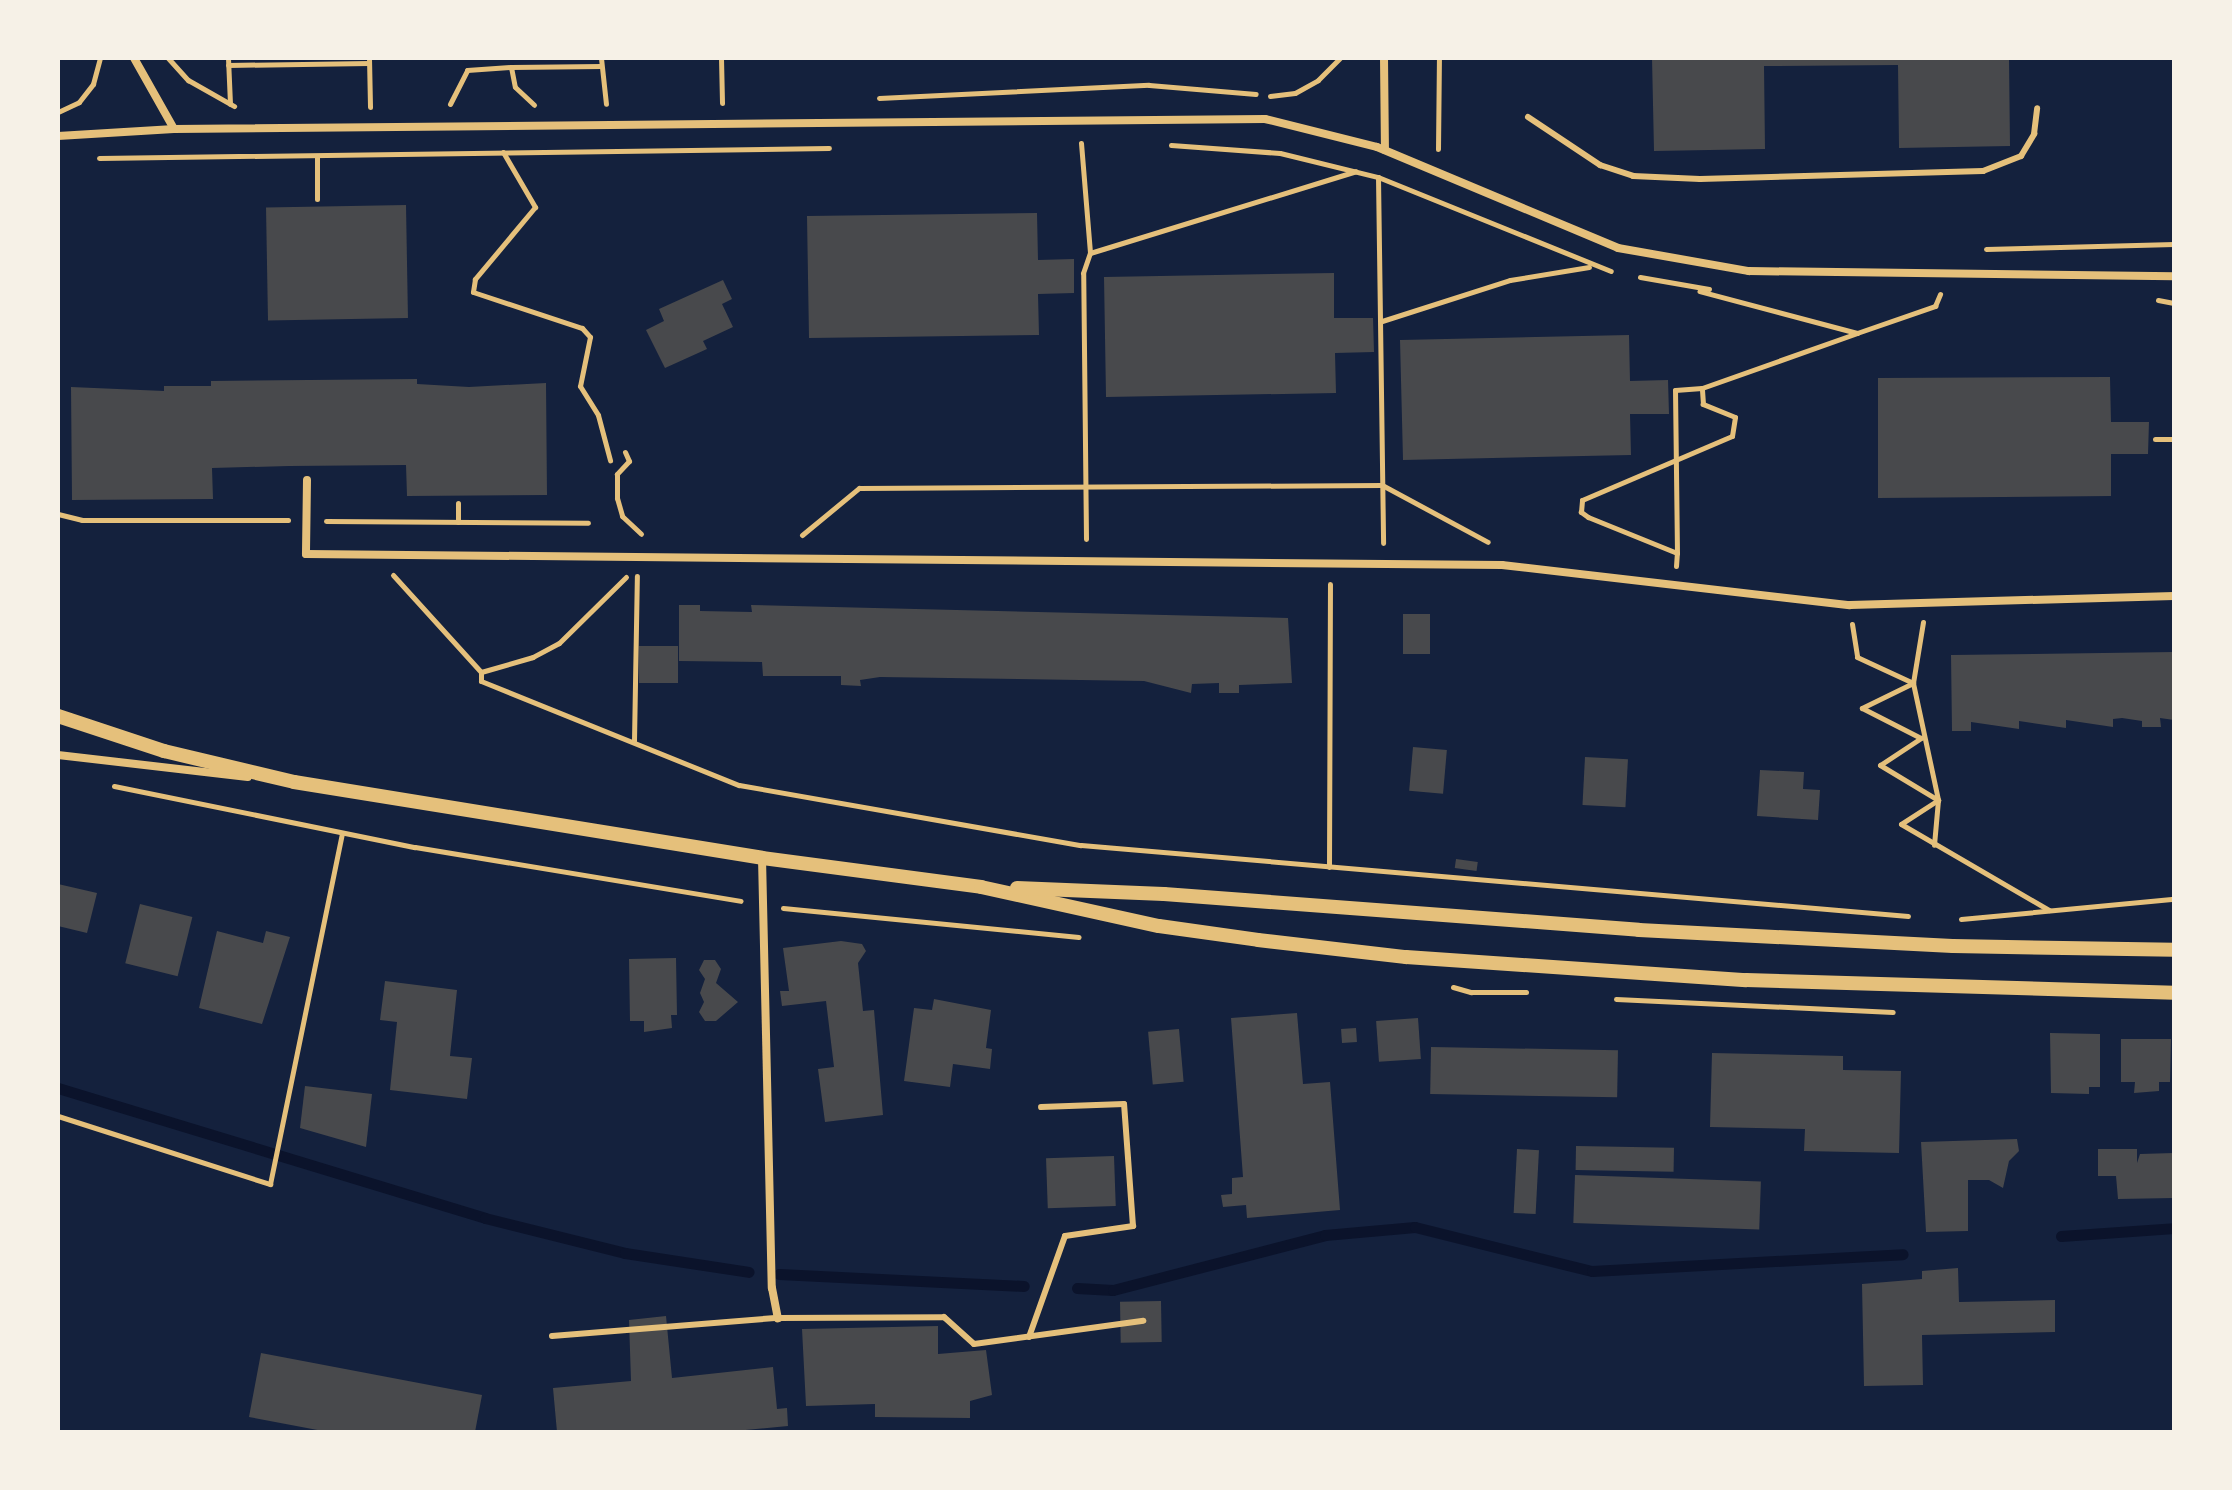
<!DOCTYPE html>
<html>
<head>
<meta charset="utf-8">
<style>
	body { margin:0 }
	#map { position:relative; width:2232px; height:1490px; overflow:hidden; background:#14213d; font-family:Karla,sans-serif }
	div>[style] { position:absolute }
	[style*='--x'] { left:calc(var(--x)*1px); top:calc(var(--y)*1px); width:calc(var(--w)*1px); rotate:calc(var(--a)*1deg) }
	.stream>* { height:11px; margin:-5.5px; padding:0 5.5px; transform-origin:5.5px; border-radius:5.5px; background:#0b132b }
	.building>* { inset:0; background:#48494c; transform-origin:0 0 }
	.path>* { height:5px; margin:-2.5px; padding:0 2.5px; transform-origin:2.5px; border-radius:2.5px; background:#e5c07b }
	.service>* { height:6px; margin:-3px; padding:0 3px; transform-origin:3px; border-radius:3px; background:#e5c07b }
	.minor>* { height:8px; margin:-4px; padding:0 4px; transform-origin:4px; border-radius:4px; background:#e5c07b }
	.tertiary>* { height:14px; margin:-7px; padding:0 7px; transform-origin:7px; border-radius:7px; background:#e5c07b }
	span { translate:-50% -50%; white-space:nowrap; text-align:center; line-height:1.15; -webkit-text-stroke:7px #f6f1e7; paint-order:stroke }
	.frame { position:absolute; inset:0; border:60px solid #f6f1e7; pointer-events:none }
</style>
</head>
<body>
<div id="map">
	<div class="stream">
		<div style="--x:58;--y:1088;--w:446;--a:16.9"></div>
		<div style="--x:485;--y:1218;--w:144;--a:14"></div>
		<div style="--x:625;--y:1253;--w:125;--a:8.7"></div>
		<div style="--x:2061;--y:1236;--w:113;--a:-4"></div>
		<div style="--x:779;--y:1274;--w:245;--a:2.8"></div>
		<div style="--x:1077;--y:1288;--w:36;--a:3"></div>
		<div style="--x:1113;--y:1290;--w:219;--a:-14.5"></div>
		<div style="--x:1325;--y:1235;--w:90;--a:-5.1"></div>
		<div style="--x:1415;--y:1227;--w:182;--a:14"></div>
		<div style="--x:1592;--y:1271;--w:311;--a:-3.1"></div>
	</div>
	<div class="building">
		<div style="clip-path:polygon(1652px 58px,2009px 58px,2010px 146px,1899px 148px,1898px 65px,1764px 66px,1765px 149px,1654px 151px)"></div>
		<div style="left:406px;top:205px;width:113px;height:140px;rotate:89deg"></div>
		<div style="clip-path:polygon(1037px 213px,1038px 260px,1074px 259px,1074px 293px,1038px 294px,1039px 335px,809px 338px,807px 216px)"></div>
		<div style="clip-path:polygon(1334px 273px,1334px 318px,1373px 318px,1374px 352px,1335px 353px,1336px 393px,1106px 397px,1104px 277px)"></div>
		<div style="clip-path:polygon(723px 280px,732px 299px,722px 304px,733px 327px,703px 341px,707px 349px,665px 368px,646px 330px,664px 321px,659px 309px)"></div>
		<div style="clip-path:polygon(1629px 335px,1630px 381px,1668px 380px,1669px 414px,1630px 414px,1631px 455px,1403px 460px,1400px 340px)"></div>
		<div style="clip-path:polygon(2110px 377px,2111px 422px,2149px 422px,2148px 454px,2111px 454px,2111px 496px,1878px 498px,1878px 378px)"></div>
		<div style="clip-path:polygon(417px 379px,417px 384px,469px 387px,546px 383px,547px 495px,407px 496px,406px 465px,289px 466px,212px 468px,213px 499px,72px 500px,71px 387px,164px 391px,164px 386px,211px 386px,211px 381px)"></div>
		<div style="clip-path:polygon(679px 605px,700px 605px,700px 611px,752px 612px,751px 605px,1288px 618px,1292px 683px,1239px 685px,1239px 693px,1219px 693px,1219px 683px,1192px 684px,1191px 693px,1144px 681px,880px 677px,860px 680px,861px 686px,841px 685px,841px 676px,763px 676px,762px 662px,679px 661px)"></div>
		<div style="left:1403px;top:614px;width:27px;height:40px"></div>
		<div style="left:639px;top:646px;width:39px;height:37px"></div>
		<div style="clip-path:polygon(2174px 652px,2174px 720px,2160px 718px,2161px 727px,2142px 727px,2142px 721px,2122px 718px,2113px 719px,2113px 727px,2066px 720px,2066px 728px,2019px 721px,2019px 729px,1971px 722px,1971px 731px,1952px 731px,1951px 655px)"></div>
		<div style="left:1413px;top:747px;width:34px;height:44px;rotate:5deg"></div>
		<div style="left:1585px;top:757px;width:43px;height:48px;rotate:3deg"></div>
		<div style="clip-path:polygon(1760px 770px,1804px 772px,1803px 789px,1820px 790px,1818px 820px,1757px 816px)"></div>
		<div style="left:1456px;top:859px;width:22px;height:9px;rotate:8deg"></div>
		<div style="clip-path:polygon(58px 884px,97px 893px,87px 933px,58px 926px)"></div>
		<div style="left:140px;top:904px;width:54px;height:61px;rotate:14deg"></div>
		<div style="clip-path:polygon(217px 931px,263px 943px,266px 931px,290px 937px,262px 1024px,199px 1008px)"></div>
		<div style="clip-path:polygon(841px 941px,862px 944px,866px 951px,858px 963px,863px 1011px,874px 1010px,883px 1115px,825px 1122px,818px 1069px,834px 1067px,826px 1001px,782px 1006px,780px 991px,789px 991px,783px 948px)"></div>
		<div style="clip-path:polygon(676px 958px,677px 1015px,671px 1015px,672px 1028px,644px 1032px,644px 1021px,630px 1021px,629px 959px)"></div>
		<div style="clip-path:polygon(704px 960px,715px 960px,721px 969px,716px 983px,738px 1002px,716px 1021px,705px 1021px,699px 1012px,704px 1002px,700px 993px,705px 979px,699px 970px)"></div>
		<div style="clip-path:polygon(385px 981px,457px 990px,450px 1056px,472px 1058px,467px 1099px,390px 1090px,397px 1022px,380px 1020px)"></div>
		<div style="clip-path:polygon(934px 999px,991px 1010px,986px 1048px,992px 1049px,990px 1069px,953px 1064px,950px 1087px,904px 1081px,914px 1008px,932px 1010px)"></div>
		<div style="clip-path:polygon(1297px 1013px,1303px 1084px,1330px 1082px,1340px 1210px,1247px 1218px,1246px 1205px,1223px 1207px,1221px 1195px,1232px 1194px,1232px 1178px,1243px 1177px,1231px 1018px)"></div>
		<div style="left:1418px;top:1018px;width:41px;height:42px;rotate:86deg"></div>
		<div style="left:1356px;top:1028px;width:14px;height:15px;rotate:86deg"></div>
		<div style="left:1179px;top:1029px;width:53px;height:31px;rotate:85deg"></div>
		<div style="clip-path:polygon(2050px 1033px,2100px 1034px,2100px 1087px,2089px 1087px,2089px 1094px,2051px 1093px)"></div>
		<div style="clip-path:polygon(2121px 1039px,2171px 1039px,2170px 1082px,2159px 1082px,2159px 1091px,2134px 1093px,2135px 1082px,2121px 1082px)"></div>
		<div style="left:1431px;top:1047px;width:187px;height:47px;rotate:1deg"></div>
		<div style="clip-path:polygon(1712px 1053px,1843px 1056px,1843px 1070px,1901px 1071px,1899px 1153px,1804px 1151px,1805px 1129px,1710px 1127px)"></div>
		<div style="clip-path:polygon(305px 1086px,372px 1094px,366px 1147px,300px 1128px)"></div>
		<div style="clip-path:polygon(2017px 1139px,2019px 1151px,2009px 1161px,2003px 1188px,1989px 1180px,1968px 1180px,1968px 1231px,1926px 1232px,1921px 1142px)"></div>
		<div style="left:1576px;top:1146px;width:98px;height:24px;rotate:1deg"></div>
		<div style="left:1517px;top:1149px;width:22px;height:64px;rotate:3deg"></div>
		<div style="clip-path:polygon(2098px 1149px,2137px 1149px,2137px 1163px,2140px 1154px,2174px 1153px,2174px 1198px,2118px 1199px,2116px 1176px,2098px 1176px)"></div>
		<div style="left:1114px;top:1156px;width:50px;height:68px;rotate:88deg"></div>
		<div style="left:1575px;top:1175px;width:186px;height:48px;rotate:2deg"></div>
		<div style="clip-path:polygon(1958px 1268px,1959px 1302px,2055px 1300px,2055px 1332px,1922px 1335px,1923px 1385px,1864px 1386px,1862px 1284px,1922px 1279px,1922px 1271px)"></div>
		<div style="left:1161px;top:1301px;width:41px;height:41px;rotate:89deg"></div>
		<div style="clip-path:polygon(666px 1316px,672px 1378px,773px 1367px,777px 1409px,787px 1408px,788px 1426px,724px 1432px,557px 1432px,553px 1388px,631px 1381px,629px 1320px)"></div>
		<div style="clip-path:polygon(938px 1326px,938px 1354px,986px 1350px,992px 1395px,970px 1401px,970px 1418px,875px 1417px,875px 1404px,806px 1406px,802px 1329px)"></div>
		<div style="clip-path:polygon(261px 1353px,482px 1395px,475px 1432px,328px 1432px,249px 1417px)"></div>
	</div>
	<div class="path">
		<div style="--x:168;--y:58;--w:30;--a:48"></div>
		<div style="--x:188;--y:80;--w:53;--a:29.5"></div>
		<div style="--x:228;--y:58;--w:46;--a:87.5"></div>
		<div style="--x:369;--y:58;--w:49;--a:88.8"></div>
		<div style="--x:601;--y:58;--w:46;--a:83.8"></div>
		<div style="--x:721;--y:58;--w:45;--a:88.7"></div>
		<div style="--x:228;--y:65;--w:141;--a:-0.8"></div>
		<div style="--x:511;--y:67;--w:90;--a:-0.6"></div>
		<div style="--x:1270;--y:96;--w:25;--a:-7"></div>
		<div style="--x:1295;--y:93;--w:26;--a:-29"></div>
		<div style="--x:1318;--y:80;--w:31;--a:-45"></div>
		<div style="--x:879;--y:98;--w:270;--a:-2.8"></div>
		<div style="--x:1149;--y:85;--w:107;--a:4.8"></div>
		<div style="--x:450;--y:104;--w:38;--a:-63"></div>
		<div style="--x:467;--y:70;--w:44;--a:-3.9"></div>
		<div style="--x:511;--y:67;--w:20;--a:79"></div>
		<div style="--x:515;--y:87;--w:26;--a:43"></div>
		<div style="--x:58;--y:112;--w:23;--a:-25"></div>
		<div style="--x:79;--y:102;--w:23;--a:-52"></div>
		<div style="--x:93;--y:84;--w:27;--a:-75"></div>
		<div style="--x:1081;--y:143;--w:110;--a:85.3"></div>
		<div style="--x:1171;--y:145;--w:109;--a:4.2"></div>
		<div style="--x:1280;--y:153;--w:101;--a:13.8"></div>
		<div style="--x:1378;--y:177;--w:251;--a:22"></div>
		<div style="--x:1438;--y:149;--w:91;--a:-89.4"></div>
		<div style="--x:503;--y:152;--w:64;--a:59.8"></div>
		<div style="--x:535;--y:207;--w:94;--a:129.8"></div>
		<div style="--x:475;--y:279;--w:13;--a:99"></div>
		<div style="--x:473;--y:292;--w:115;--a:18.3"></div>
		<div style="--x:582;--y:328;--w:12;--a:48"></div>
		<div style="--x:590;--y:337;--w:50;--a:101.5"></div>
		<div style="--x:580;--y:386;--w:34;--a:58"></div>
		<div style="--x:598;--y:415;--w:47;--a:75.1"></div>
		<div style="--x:317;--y:157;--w:42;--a:90"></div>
		<div style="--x:99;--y:158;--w:730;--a:-0.78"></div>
		<div style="--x:1378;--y:177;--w:366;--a:89.2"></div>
		<div style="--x:1986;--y:249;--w:188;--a:-1.5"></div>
		<div style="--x:1640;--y:277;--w:70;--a:9.9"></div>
		<div style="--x:2158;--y:300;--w:16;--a:11"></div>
		<div style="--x:1382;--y:321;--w:134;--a:-17.8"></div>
		<div style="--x:1510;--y:280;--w:80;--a:-9.3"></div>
		<div style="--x:1857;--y:333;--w:83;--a:-19.1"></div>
		<div style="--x:1935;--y:306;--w:13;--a:-67"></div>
		<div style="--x:2155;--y:439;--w:19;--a:0"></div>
		<div style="--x:625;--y:452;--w:10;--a:66"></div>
		<div style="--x:629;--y:461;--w:18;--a:133"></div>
		<div style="--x:617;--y:474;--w:24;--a:90"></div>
		<div style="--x:617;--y:498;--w:19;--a:74"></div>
		<div style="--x:622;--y:516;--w:26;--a:43"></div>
		<div style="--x:58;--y:514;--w:25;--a:14"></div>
		<div style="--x:82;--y:520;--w:206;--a:0"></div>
		<div style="--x:326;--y:521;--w:262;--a:0.4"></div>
		<div style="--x:458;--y:522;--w:19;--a:-90"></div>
		<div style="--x:802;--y:535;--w:74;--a:-39.5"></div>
		<div style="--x:859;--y:488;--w:523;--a:-0.33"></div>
		<div style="--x:1382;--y:485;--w:120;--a:28.3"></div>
		<div style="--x:1086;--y:539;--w:266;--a:-90.6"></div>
		<div style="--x:1083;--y:273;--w:21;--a:-71"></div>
		<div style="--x:1090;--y:253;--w:278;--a:-17.1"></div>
		<div style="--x:1677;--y:553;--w:163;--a:-90.7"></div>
		<div style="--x:1675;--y:390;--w:27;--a:-4"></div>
		<div style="--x:1676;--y:566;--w:13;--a:-86"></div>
		<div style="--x:1677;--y:553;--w:96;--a:-158"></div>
		<div style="--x:1588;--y:517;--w:9;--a:-144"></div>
		<div style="--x:1581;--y:512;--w:12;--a:-85"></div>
		<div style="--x:1582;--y:500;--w:163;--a:-23.1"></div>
		<div style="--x:1732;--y:436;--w:19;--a:-81"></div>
		<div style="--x:1735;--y:417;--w:35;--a:-158"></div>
		<div style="--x:1703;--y:404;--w:16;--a:-94"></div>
		<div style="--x:1702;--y:388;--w:164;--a:-19.5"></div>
		<div style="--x:1857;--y:333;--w:163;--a:-165.1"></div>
		<div style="--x:393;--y:575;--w:131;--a:47.8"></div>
		<div style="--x:626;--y:577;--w:94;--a:135.4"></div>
		<div style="--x:559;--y:643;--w:30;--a:152"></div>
		<div style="--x:533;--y:657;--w:54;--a:163.9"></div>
		<div style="--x:481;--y:672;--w:9;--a:90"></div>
		<div style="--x:481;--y:681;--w:278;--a:22"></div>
		<div style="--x:739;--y:785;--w:347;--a:10"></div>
		<div style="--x:1081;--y:845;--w:830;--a:4.91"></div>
		<div style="--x:1923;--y:622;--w:62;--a:99.3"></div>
		<div style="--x:1913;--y:683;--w:120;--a:77.9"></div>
		<div style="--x:1938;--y:800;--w:45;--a:95.1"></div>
		<div style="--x:1852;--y:624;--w:33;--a:81"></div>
		<div style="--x:1857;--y:657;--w:62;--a:24.9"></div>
		<div style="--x:1913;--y:683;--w:57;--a:153.9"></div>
		<div style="--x:1862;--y:708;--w:66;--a:27"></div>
		<div style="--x:1921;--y:738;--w:49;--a:146.6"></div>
		<div style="--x:1880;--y:765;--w:68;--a:31.1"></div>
		<div style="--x:1938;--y:800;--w:44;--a:147"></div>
		<div style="--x:1901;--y:824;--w:171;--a:30.2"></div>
		<div style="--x:634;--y:741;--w:165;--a:-89"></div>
		<div style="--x:114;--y:786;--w:307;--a:11.5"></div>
		<div style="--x:415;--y:847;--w:330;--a:9.4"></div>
		<div style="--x:1329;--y:867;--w:283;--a:-89.8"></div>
		<div style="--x:783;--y:908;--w:297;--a:5.6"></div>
		<div style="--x:1961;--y:919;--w:214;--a:-5.4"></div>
		<div style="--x:1453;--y:987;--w:19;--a:16"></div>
		<div style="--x:1471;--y:992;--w:55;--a:0"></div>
		<div style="--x:1616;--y:999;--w:277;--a:2.7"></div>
		<div style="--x:58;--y:1116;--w:223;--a:17.8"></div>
		<div style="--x:270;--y:1184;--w:358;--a:-78.4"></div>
	</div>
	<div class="service">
		<div style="--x:1528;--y:117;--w:87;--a:33.7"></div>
		<div style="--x:1600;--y:165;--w:35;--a:18"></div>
		<div style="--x:1633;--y:176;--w:67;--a:2.6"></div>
		<div style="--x:1700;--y:179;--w:283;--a:-1.6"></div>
		<div style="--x:1983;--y:171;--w:41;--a:-21.5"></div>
		<div style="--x:2021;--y:156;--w:26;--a:-59"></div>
		<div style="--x:2034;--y:134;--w:26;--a:-83"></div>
		<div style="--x:552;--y:1336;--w:227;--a:-4.6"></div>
		<div style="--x:778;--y:1318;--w:166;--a:-0.3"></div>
		<div style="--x:944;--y:1317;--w:40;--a:42"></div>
		<div style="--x:974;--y:1344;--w:171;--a:-7.8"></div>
		<div style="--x:1029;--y:1337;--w:107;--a:-70.4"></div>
		<div style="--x:1065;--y:1236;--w:69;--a:-8.4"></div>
		<div style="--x:1133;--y:1226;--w:122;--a:-94.2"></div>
		<div style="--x:1124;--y:1104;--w:83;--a:177.9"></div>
	</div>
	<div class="minor">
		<div style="--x:134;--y:58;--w:81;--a:60.6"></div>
		<div style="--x:1384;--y:58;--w:92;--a:89.4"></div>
		<div style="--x:58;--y:136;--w:116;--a:-3.5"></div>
		<div style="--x:174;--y:129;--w:1091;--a:-0.53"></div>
		<div style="--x:1265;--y:119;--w:115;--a:14"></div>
		<div style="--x:1377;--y:147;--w:261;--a:22.7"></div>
		<div style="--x:1618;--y:248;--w:133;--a:10"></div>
		<div style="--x:1749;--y:271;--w:425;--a:0.7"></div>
		<div style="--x:307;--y:480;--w:74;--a:90.8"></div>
		<div style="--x:306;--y:554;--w:1196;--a:0.53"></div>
		<div style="--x:1502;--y:565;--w:350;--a:6.6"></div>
		<div style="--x:1850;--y:605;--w:324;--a:-1.6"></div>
		<div style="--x:58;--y:755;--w:191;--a:6.6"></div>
		<div style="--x:762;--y:858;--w:430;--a:88.7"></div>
		<div style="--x:772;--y:1288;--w:31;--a:79"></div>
	</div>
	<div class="tertiary">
		<div style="--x:58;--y:716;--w:112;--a:18.3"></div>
		<div style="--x:164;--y:751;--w:134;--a:13.4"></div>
		<div style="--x:294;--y:782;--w:474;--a:9.2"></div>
		<div style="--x:762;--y:858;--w:221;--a:7.5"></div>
		<div style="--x:981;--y:887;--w:182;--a:12.4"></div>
		<div style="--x:1159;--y:926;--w:100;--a:8"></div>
		<div style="--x:1258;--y:940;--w:149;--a:6.6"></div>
		<div style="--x:1406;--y:957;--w:341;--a:3.9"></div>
		<div style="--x:1746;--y:980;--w:428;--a:1.7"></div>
		<div style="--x:1017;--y:888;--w:147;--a:2.3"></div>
		<div style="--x:1164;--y:894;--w:476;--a:4.3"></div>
		<div style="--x:1639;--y:930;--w:314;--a:2.9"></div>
		<div style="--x:1953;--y:946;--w:221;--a:1"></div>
	</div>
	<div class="frame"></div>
</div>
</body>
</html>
